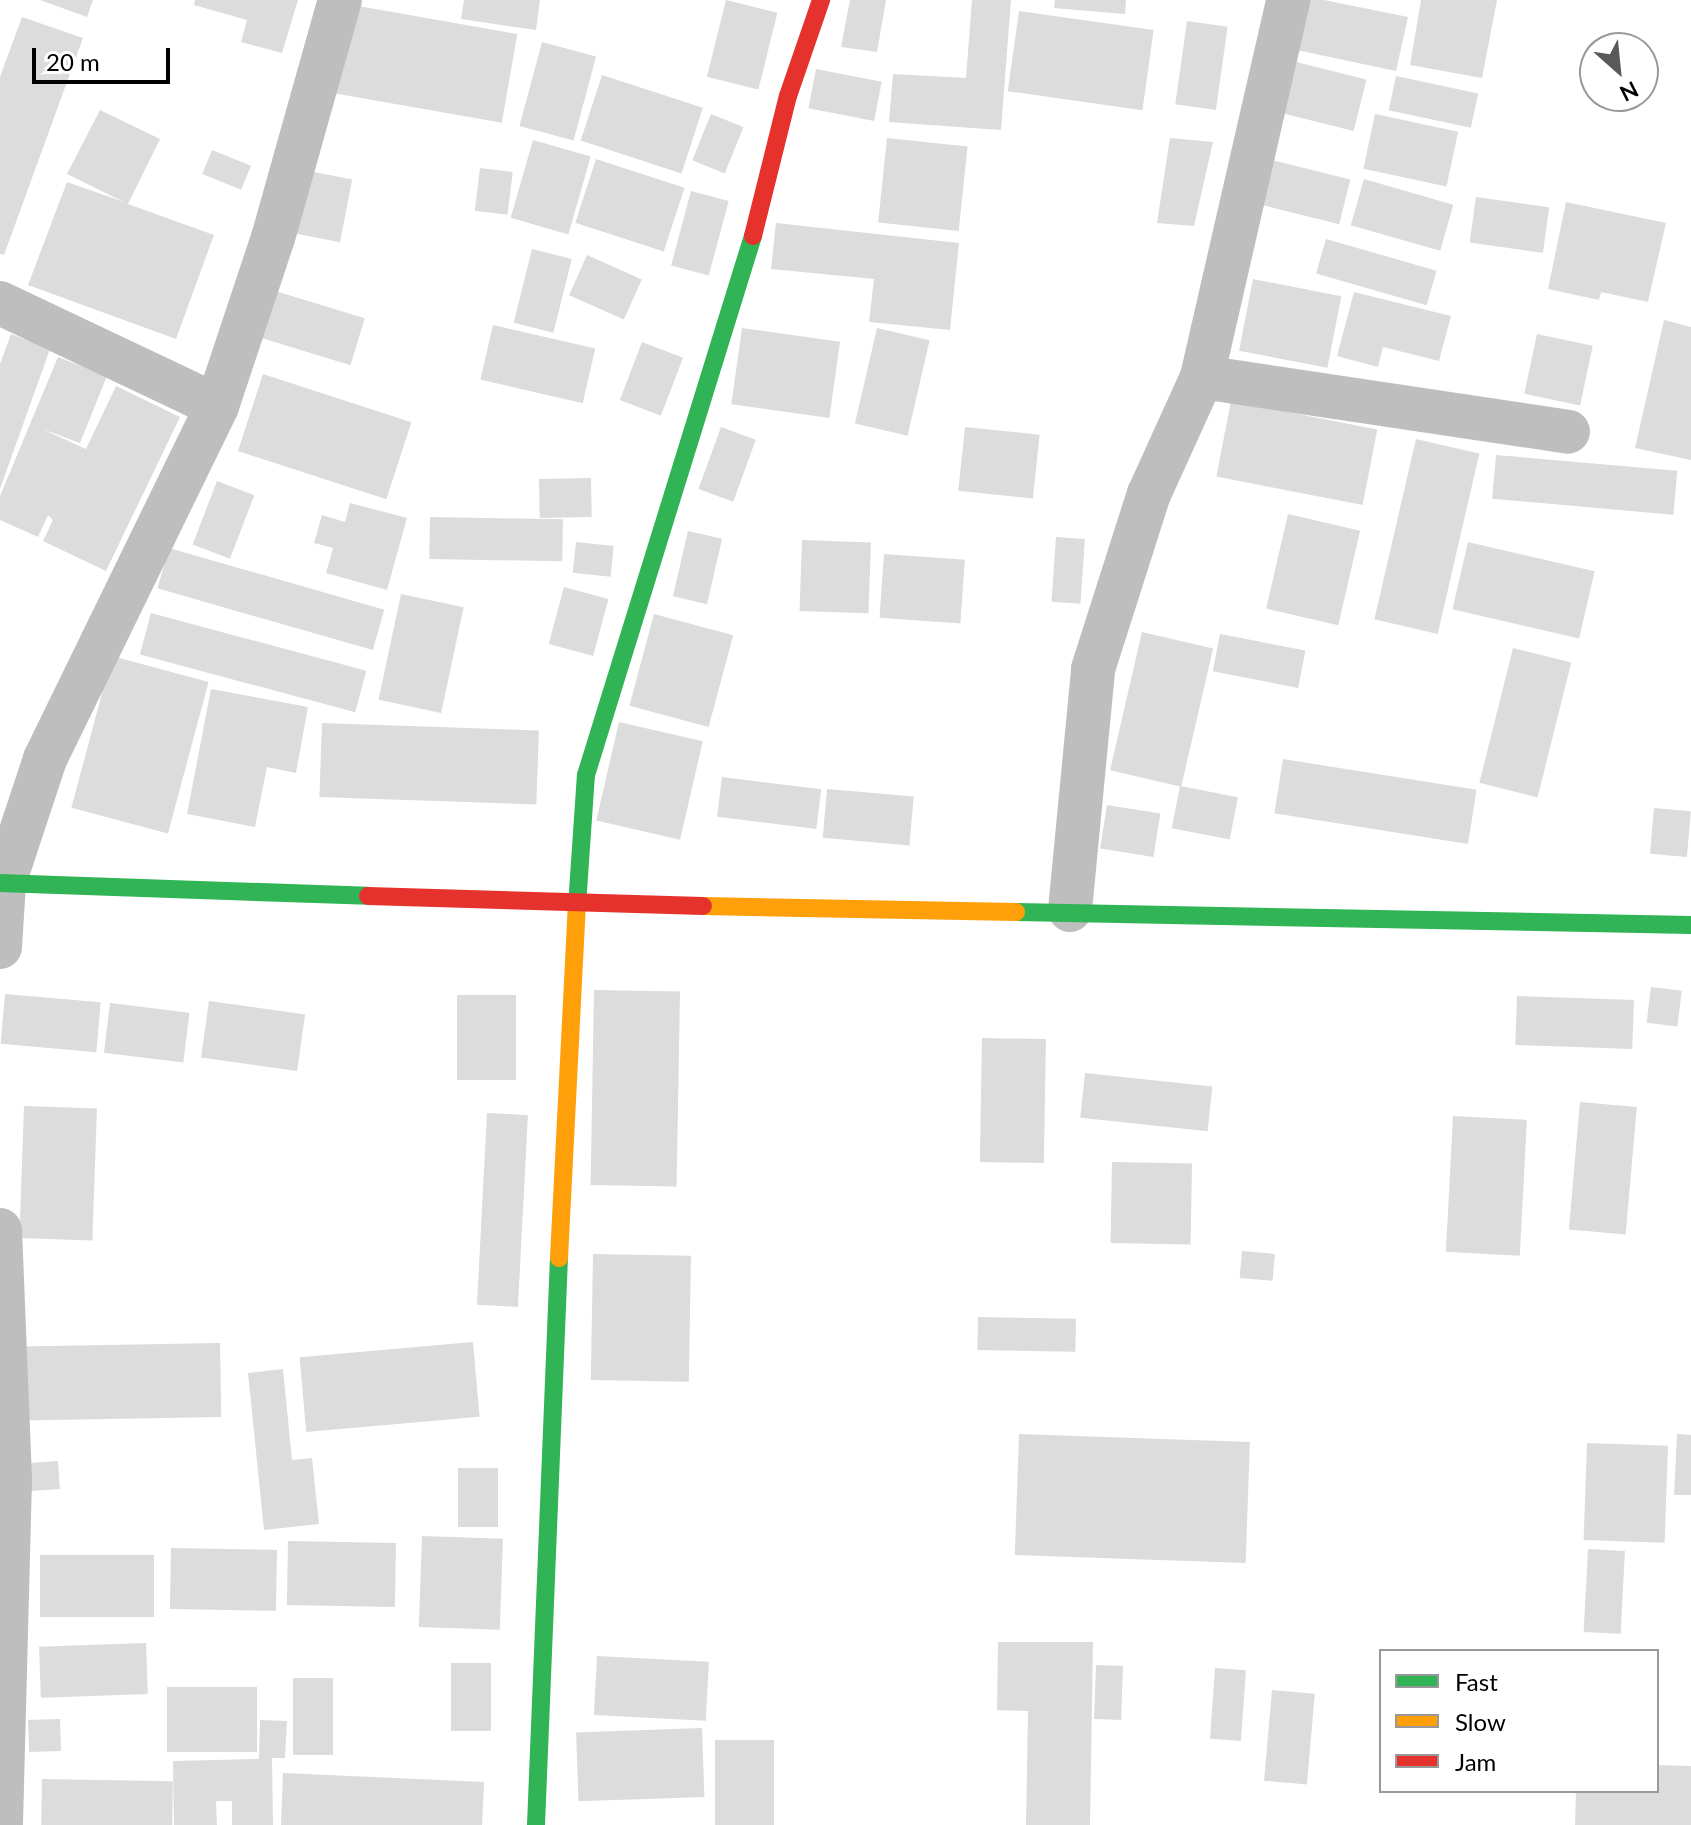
<!DOCTYPE html>
<html>
<head>
<meta charset="utf-8">
<style>
	body { margin:0 }
	#map { position:relative; width:1691px; height:1825px; overflow:hidden; background:#fff; font-family:Lato,sans-serif }
	div>[style] { position:absolute }
	[style*='--x'] { left:calc(var(--x)*1px); top:calc(var(--y)*1px); width:calc(var(--w)*1px); rotate:calc(var(--a)*1deg) }
	.building>* { inset:0; background:#dcdcdc; transform-origin:0 0 }
	.street>* { height:44px; margin:-22px; padding:0 22px; transform-origin:22px; border-radius:22px; background:#bebebe }
	.fast>* { height:18px; margin:-9px; padding:0 9px; transform-origin:9px; border-radius:9px; background:#30b455 }
	.slow>* { height:18px; margin:-9px; padding:0 9px; transform-origin:9px; border-radius:9px; background:#ff9f0a }
	.jam>* { height:18px; margin:-9px; padding:0 9px; transform-origin:9px; border-radius:9px; background:#e5322d }
	span { translate:-50% -50%; white-space:nowrap; text-align:center; line-height:1.15; -webkit-text-stroke:6px #fff; paint-order:stroke }
	.legend { position:absolute; left:1379px; top:1649px; width:280px; height:144px; box-sizing:border-box; background:#fff; border:2px solid #999; margin:0; padding:10px 14px; list-style:none; font-size:24px; color:#000 }
	.legend li { display:flex; align-items:center; gap:16px; height:40px }
	.legend b { width:40px; border:2px solid #999 }
	.north { position:absolute; left:1579px; top:32px; width:80px; height:80px; box-sizing:border-box; background:#fff; border:2px solid #999; border-radius:50%; rotate:153deg; font-size:22px; font-weight:700; line-height:32px; text-align:center; color:#000 }
	.north::after { content:''; display:block; margin:auto; width:28px; height:36px; background:#595959; clip-path:polygon(50% 0,100% 100%,50% 72%,0 100%) }
	.scale { position:absolute; left:32px; top:48px; width:138px; height:36px; box-sizing:border-box; border:4px solid #000; border-top:0; padding-left:10px; font-size:24px; line-height:28px; white-space:nowrap; color:#000; -webkit-text-stroke:6px #fff; paint-order:stroke }
</style>
</head>
<body>
<div id="map">
	<div class="building">
		<div style="clip-path:polygon(40px 0,93px 0,87px 17px)"></div>
		<div style="clip-path:polygon(195px 0,298px 0,282px 53px,241px 42px,247px 20px,194px 5px)"></div>
		<div style="clip-path:polygon(464px 0,540px 0,536px 30px,461px 19px)"></div>
		<div style="left:726px;top:0;width:53px;height:79px;rotate:14deg"></div>
		<div style="clip-path:polygon(850px 0,886px 0,877px 52px,841px 47px)"></div>
		<div style="clip-path:polygon(972px 0,1011px 0,1001px 130px,889px 122px,893px 74px,966px 78px)"></div>
		<div style="clip-path:polygon(1055px 0,1126px 0,1125px 14px,1054px 8px)"></div>
		<div style="clip-path:polygon(1298px 0,1324px 0,1408px 17px,1396px 71px,1287px 48px)"></div>
		<div style="clip-path:polygon(1421px 0,1497px 0,1482px 78px,1410px 65px)"></div>
		<div style="left:347px;top:4px;width:173px;height:90px;rotate:10deg"></div>
		<div style="left:1019px;top:11px;width:136px;height:81px;rotate:8deg"></div>
		<div style="clip-path:polygon(22px 17px,83px 38px,4px 255px,0 254px,0 77px)"></div>
		<div style="left:1187px;top:21px;width:41px;height:84px;rotate:8deg"></div>
		<div style="left:542px;top:42px;width:56px;height:87px;rotate:15deg"></div>
		<div style="left:1284px;top:59px;width:85px;height:53px;rotate:14deg"></div>
		<div style="left:816px;top:69px;width:67px;height:40px;rotate:11deg"></div>
		<div style="left:602px;top:75px;width:106px;height:69px;rotate:18deg"></div>
		<div style="left:1396px;top:76px;width:84px;height:35px;rotate:12deg"></div>
		<div style="clip-path:polygon(100px 110px,160px 139px,128px 204px,214px 235px,176px 339px,28px 285px,67px 182px,124px 202px,67px 174px)"></div>
		<div style="left:711px;top:114px;width:35px;height:50px;rotate:22deg"></div>
		<div style="left:1375px;top:114px;width:85px;height:56px;rotate:12deg"></div>
		<div style="left:887px;top:138px;width:81px;height:85px;rotate:6deg"></div>
		<div style="clip-path:polygon(1170px 138px,1213px 142px,1194px 226px,1157px 223px)"></div>
		<div style="left:533px;top:140px;width:60px;height:81px;rotate:16deg"></div>
		<div style="left:212px;top:150px;width:42px;height:26px;rotate:22deg"></div>
		<div style="left:1264px;top:158px;width:89px;height:46px;rotate:14deg"></div>
		<div style="left:596px;top:159px;width:93px;height:67px;rotate:18deg"></div>
		<div style="left:480px;top:168px;width:33px;height:43px;rotate:7deg"></div>
		<div style="left:309px;top:171px;width:44px;height:64px;rotate:11deg"></div>
		<div style="left:1364px;top:179px;width:93px;height:48px;rotate:16deg"></div>
		<div style="left:691px;top:191px;width:39px;height:77px;rotate:15deg"></div>
		<div style="left:1476px;top:197px;width:74px;height:46px;rotate:8deg"></div>
		<div style="clip-path:polygon(1566px 202px,1666px 223px,1648px 302px,1601px 292px,1599px 300px,1548px 289px)"></div>
		<div style="clip-path:polygon(776px 223px,959px 243px,950px 330px,869px 322px,874px 279px,771px 269px)"></div>
		<div style="left:1326px;top:239px;width:115px;height:36px;rotate:16deg"></div>
		<div style="left:532px;top:249px;width:41px;height:76px;rotate:14deg"></div>
		<div style="left:587px;top:255px;width:60px;height:44px;rotate:24deg"></div>
		<div style="left:1253px;top:279px;width:90px;height:73px;rotate:11deg"></div>
		<div style="left:272px;top:290px;width:97px;height:49px;rotate:17deg"></div>
		<div style="clip-path:polygon(1354px 292px,1451px 316px,1439px 361px,1383px 347px,1378px 367px,1337px 356px)"></div>
		<div style="clip-path:polygon(1664px 320px,1691px 327px,1691px 460px,1635px 448px)"></div>
		<div style="left:493px;top:325px;width:105px;height:56px;rotate:13deg"></div>
		<div style="left:742px;top:328px;width:99px;height:77px;rotate:8deg"></div>
		<div style="left:877px;top:328px;width:54px;height:98px;rotate:13deg"></div>
		<div style="clip-path:polygon(11px 334px,50px 349px,0 489px,0 364px)"></div>
		<div style="left:1537px;top:334px;width:57px;height:61px;rotate:12deg"></div>
		<div style="left:642px;top:342px;width:44px;height:62px;rotate:21deg"></div>
		<div style="clip-path:polygon(58px 357px,107px 376px,80px 443px,42px 429px,86px 449px,116px 386px,180px 417px,106px 571px,43px 541px,53px 520px,48px 515px,38px 537px,0 520px,0 496px)"></div>
		<div style="left:263px;top:374px;width:156px;height:81px;rotate:18deg"></div>
		<div style="left:1231px;top:401px;width:149px;height:77px;rotate:11deg"></div>
		<div style="left:721px;top:427px;width:37px;height:66px;rotate:20deg"></div>
		<div style="left:965px;top:427px;width:75px;height:64px;rotate:6deg"></div>
		<div style="left:1416px;top:439px;width:65px;height:185px;rotate:13deg"></div>
		<div style="left:1496px;top:455px;width:182px;height:44px;rotate:5deg"></div>
		<div style="left:591px;top:478px;width:39px;height:52px;rotate:89deg"></div>
		<div style="left:217px;top:481px;width:40px;height:68px;rotate:21deg"></div>
		<div style="clip-path:polygon(350px 503px,407px 518px,387px 590px,326px 573px,333px 548px,314px 543px,322px 515px,345px 522px)"></div>
		<div style="left:1288px;top:514px;width:74px;height:97px;rotate:13deg"></div>
		<div style="left:430px;top:517px;width:133px;height:42px;rotate:1deg"></div>
		<div style="left:688px;top:531px;width:35px;height:67px;rotate:13deg"></div>
		<div style="left:1056px;top:537px;width:29px;height:65px;rotate:4deg"></div>
		<div style="left:802px;top:540px;width:69px;height:71px;rotate:2deg"></div>
		<div style="left:576px;top:542px;width:38px;height:31px;rotate:6deg"></div>
		<div style="left:1468px;top:542px;width:130px;height:69px;rotate:13deg"></div>
		<div style="left:169px;top:548px;width:224px;height:42px;rotate:16deg"></div>
		<div style="left:884px;top:554px;width:81px;height:64px;rotate:4deg"></div>
		<div style="left:564px;top:587px;width:46px;height:59px;rotate:15deg"></div>
		<div style="left:401px;top:594px;width:64px;height:108px;rotate:12deg"></div>
		<div style="left:151px;top:613px;width:223px;height:43px;rotate:15deg"></div>
		<div style="left:654px;top:614px;width:82px;height:95px;rotate:15deg"></div>
		<div style="left:1142px;top:632px;width:73px;height:142px;rotate:13deg"></div>
		<div style="left:1220px;top:634px;width:87px;height:38px;rotate:11deg"></div>
		<div style="left:1513px;top:648px;width:60px;height:139px;rotate:14deg"></div>
		<div style="left:112px;top:656px;width:100px;height:157px;rotate:15deg"></div>
		<div style="clip-path:polygon(211px 689px,308px 707px,296px 773px,267px 767px,255px 827px,187px 814px)"></div>
		<div style="left:619px;top:722px;width:86px;height:101px;rotate:13deg"></div>
		<div style="left:322px;top:723px;width:217px;height:74px;rotate:2deg"></div>
		<div style="left:1283px;top:759px;width:196px;height:55px;rotate:9deg"></div>
		<div style="left:722px;top:777px;width:100px;height:40px;rotate:7deg"></div>
		<div style="left:1180px;top:786px;width:59px;height:43px;rotate:11deg"></div>
		<div style="left:827px;top:789px;width:87px;height:49px;rotate:5deg"></div>
		<div style="left:1107px;top:805px;width:54px;height:44px;rotate:9deg"></div>
		<div style="left:1654px;top:808px;width:37px;height:46px;rotate:5deg"></div>
		<div style="left:1651px;top:987px;width:31px;height:36px;rotate:7deg"></div>
		<div style="left:594px;top:990px;width:86px;height:195px;rotate:1deg"></div>
		<div style="left:5px;top:994px;width:96px;height:50px;rotate:5deg"></div>
		<div style="left:516px;top:995px;width:85px;height:59px;rotate:90deg"></div>
		<div style="left:1517px;top:996px;width:117px;height:49px;rotate:2deg"></div>
		<div style="left:209px;top:1001px;width:97px;height:57px;rotate:8deg"></div>
		<div style="left:110px;top:1003px;width:80px;height:50px;rotate:7deg"></div>
		<div style="left:982px;top:1038px;width:64px;height:124px;rotate:1deg"></div>
		<div style="left:1085px;top:1073px;width:128px;height:45px;rotate:6deg"></div>
		<div style="left:1580px;top:1102px;width:57px;height:128px;rotate:5deg"></div>
		<div style="left:24px;top:1106px;width:73px;height:132px;rotate:2deg"></div>
		<div style="left:487px;top:1113px;width:41px;height:192px;rotate:3deg"></div>
		<div style="left:1453px;top:1116px;width:74px;height:136px;rotate:3deg"></div>
		<div style="left:1112px;top:1162px;width:80px;height:81px;rotate:1deg"></div>
		<div style="left:1242px;top:1251px;width:33px;height:27px;rotate:5deg"></div>
		<div style="left:593px;top:1254px;width:98px;height:126px;rotate:1deg"></div>
		<div style="left:978px;top:1317px;width:98px;height:33px;rotate:1deg"></div>
		<div style="left:473px;top:1342px;width:75px;height:174px;rotate:85deg"></div>
		<div style="left:220px;top:1343px;width:74px;height:199px;rotate:89deg"></div>
		<div style="clip-path:polygon(283px 1369px,292px 1460px,312px 1458px,319px 1524px,264px 1530px,248px 1373px)"></div>
		<div style="left:1019px;top:1434px;width:231px;height:121px;rotate:2deg"></div>
		<div style="clip-path:polygon(1677px 1434px,1691px 1435px,1691px 1495px,1674px 1495px)"></div>
		<div style="left:1587px;top:1443px;width:81px;height:97px;rotate:2deg"></div>
		<div style="left:58px;top:1461px;width:28px;height:29px;rotate:86deg"></div>
		<div style="left:498px;top:1468px;width:59px;height:40px;rotate:90deg"></div>
		<div style="left:422px;top:1536px;width:81px;height:91px;rotate:2deg"></div>
		<div style="left:288px;top:1541px;width:108px;height:64px;rotate:1deg"></div>
		<div style="left:171px;top:1548px;width:106px;height:61px;rotate:1deg"></div>
		<div style="left:1588px;top:1549px;width:37px;height:83px;rotate:3deg"></div>
		<div style="left:40px;top:1555px;width:114px;height:62px"></div>
		<div style="clip-path:polygon(998px 1642px,1093px 1642px,1090px 1825px,1026px 1825px,1028px 1711px,997px 1710px)"></div>
		<div style="left:146px;top:1643px;width:51px;height:107px;rotate:88deg"></div>
		<div style="left:597px;top:1656px;width:112px;height:59px;rotate:3deg"></div>
		<div style="left:451px;top:1663px;width:40px;height:68px"></div>
		<div style="left:1096px;top:1665px;width:27px;height:54px;rotate:2deg"></div>
		<div style="left:1215px;top:1668px;width:31px;height:71px;rotate:4deg"></div>
		<div style="left:293px;top:1678px;width:40px;height:77px"></div>
		<div style="left:167px;top:1687px;width:90px;height:65px"></div>
		<div style="left:1272px;top:1690px;width:43px;height:91px;rotate:5deg"></div>
		<div style="left:60px;top:1719px;width:32px;height:32px;rotate:88deg"></div>
		<div style="clip-path:polygon(260px 1720px,287px 1721px,285px 1758px,272px 1758px,273px 1825px,232px 1825px,232px 1801px,216px 1801px,217px 1825px,174px 1825px,173px 1761px,259px 1759px)"></div>
		<div style="left:702px;top:1728px;width:69px;height:126px;rotate:88deg"></div>
		<div style="left:715px;top:1740px;width:59px;height:85px"></div>
		<div style="clip-path:polygon(1657px 1765px,1691px 1766px,1691px 1825px,1575px 1825px,1576px 1791px,1657px 1791px)"></div>
		<div style="clip-path:polygon(283px 1773px,484px 1782px,482px 1825px,281px 1825px)"></div>
		<div style="left:42px;top:1779px;width:131px;height:46px;rotate:1deg"></div>
	</div>
	<div class="street">
		<div style="--x:0;--y:303;--w:240;--a:25.4"></div>
		<div style="--x:1202;--y:377;--w:370;--a:8.5"></div>
		<div style="--x:1070;--y:910;--w:242;--a:-84.5"></div>
		<div style="--x:1093;--y:669;--w:184;--a:-72.3"></div>
		<div style="--x:1149;--y:494;--w:128;--a:-65.6"></div>
		<div style="--x:1202;--y:377;--w:387;--a:-77.1"></div>
		<div style="--x:0;--y:947;--w:64;--a:-86.4"></div>
		<div style="--x:4;--y:883;--w:131;--a:-71.7"></div>
		<div style="--x:45;--y:759;--w:393;--a:-64"></div>
		<div style="--x:217;--y:406;--w:177;--a:-71.6"></div>
		<div style="--x:273;--y:238;--w:247;--a:-74.3"></div>
		<div style="--x:0;--y:1230;--w:250;--a:87.7"></div>
		<div style="--x:10;--y:1480;--w:345;--a:91.5"></div>
	</div>
	<div class="fast">
		<div style="--x:0;--y:883;--w:368;--a:2"></div>
		<div style="--x:577;--y:906;--w:131;--a:-86.1"></div>
		<div style="--x:586;--y:775;--w:564;--a:-72.79"></div>
		<div style="--x:1016;--y:912;--w:675;--a:1.1"></div>
		<div style="--x:536;--y:1825;--w:567;--a:-87.68"></div>
	</div>
	<div class="slow">
		<div style="--x:703;--y:906;--w:313;--a:1.1"></div>
		<div style="--x:559;--y:1258;--w:352;--a:-87.1"></div>
	</div>
	<div class="jam">
		<div style="--x:753;--y:236;--w:144;--a:-76"></div>
		<div style="--x:788;--y:96;--w:102;--a:-71"></div>
		<div style="--x:368;--y:896;--w:335;--a:1.7"></div>
	</div>
	<ul class="legend">
	<li><b style="height:10px;background:#30b455"></b>Fast</li>
	<li><b style="height:10px;background:#ff9f0a"></b>Slow</li>
	<li><b style="height:10px;background:#e5322d"></b>Jam</li>
	</ul>
	<div class="north">N</div>
	<div class="scale">20 m</div>
</div>
</body>
</html>
